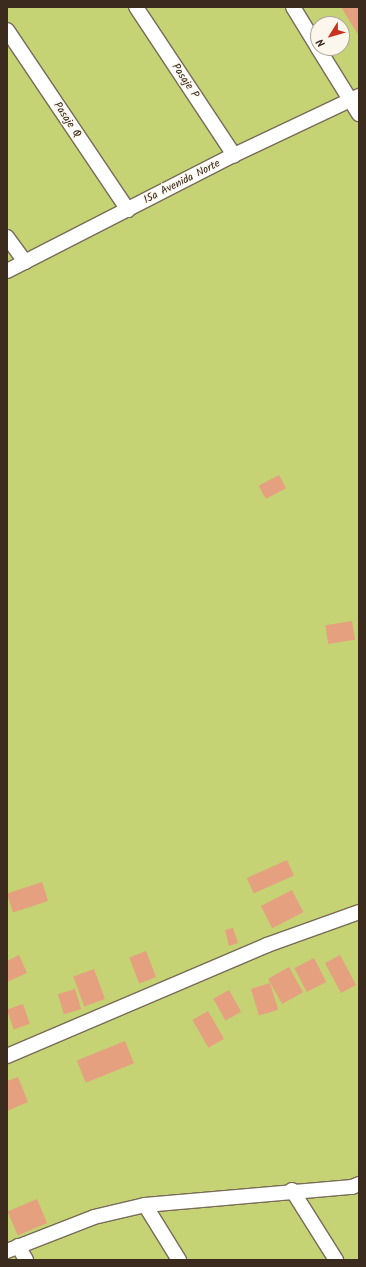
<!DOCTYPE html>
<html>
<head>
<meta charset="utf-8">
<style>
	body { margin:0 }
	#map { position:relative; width:366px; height:1267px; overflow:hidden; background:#ece4c4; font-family:Kalam,sans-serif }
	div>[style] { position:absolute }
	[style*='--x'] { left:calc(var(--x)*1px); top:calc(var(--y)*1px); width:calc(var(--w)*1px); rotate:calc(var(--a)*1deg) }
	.green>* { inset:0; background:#c5d375 }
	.building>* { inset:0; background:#e4a07f; transform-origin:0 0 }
	.roads { filter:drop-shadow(1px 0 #796b58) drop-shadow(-1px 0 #796b58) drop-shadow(0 1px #796b58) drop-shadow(0 -1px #796b58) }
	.minor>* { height:14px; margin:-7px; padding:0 7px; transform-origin:7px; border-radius:7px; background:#fff }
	span { translate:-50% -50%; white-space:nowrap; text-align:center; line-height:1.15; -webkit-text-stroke:3px #fbf7ec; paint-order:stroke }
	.street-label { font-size:11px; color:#3b2a1e }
	.frame { position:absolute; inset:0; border:8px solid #3b2a1e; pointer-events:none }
	.north { position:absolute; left:310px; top:16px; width:40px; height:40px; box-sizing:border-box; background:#fbf7ec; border:1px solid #aea59a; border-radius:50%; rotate:233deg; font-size:11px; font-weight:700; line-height:16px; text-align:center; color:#3b2a1e }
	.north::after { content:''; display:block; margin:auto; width:14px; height:18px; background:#c8321e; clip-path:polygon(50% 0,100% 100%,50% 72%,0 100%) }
</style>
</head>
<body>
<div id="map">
	<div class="green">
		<div style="clip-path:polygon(evenodd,7px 7px,359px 7px,359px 1260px,7px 1260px,7px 7px,318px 24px,342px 24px,342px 48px,318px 48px,318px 24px)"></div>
	</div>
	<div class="building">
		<div style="clip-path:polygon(341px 7px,359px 7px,359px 36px)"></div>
		<div style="left:279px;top:475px;width:15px;height:23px;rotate:62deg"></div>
		<div style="left:352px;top:621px;width:19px;height:27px;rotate:81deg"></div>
		<div style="left:287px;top:860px;width:17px;height:44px;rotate:66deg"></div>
		<div style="left:42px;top:882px;width:20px;height:37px;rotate:72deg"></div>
		<div style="left:292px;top:890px;width:25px;height:35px;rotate:63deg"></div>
		<div style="clip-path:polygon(233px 928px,238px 943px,229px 946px,225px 930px)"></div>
		<div style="left:146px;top:951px;width:28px;height:18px;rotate:69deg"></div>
		<div style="clip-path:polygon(19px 955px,27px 973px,7px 982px,7px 961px)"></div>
		<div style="left:340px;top:955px;width:34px;height:17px;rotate:62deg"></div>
		<div style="left:314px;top:958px;width:27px;height:22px;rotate:63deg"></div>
		<div style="left:289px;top:967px;width:29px;height:24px;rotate:61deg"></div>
		<div style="left:94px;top:969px;width:32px;height:22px;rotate:70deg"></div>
		<div style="left:270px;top:983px;width:28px;height:20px;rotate:73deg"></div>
		<div style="left:75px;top:989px;width:21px;height:18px;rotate:73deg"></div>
		<div style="left:229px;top:990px;width:25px;height:18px;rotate:61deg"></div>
		<div style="left:23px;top:1004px;width:21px;height:17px;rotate:71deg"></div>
		<div style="left:208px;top:1011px;width:32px;height:18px;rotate:60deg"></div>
		<div style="left:125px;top:1041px;width:24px;height:52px;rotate:68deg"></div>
		<div style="clip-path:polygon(18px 1077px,28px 1102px,7px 1111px,7px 1081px)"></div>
		<div style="left:37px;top:1199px;width:26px;height:32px;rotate:67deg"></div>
	</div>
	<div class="roads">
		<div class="minor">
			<div style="--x:136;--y:7;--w:178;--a:56.5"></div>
			<div style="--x:293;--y:7;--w:48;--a:58.6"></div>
			<div style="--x:7;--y:30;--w:217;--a:56.1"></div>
			<div style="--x:318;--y:48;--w:78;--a:58.2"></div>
			<div style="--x:7;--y:237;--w:31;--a:54"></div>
			<div style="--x:7;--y:271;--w:255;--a:-27.1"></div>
			<div style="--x:234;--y:155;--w:138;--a:-25.3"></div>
			<div style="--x:7;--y:1056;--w:283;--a:-23.1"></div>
			<div style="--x:267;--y:945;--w:98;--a:-19.7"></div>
			<div style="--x:292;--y:1190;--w:83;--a:57.8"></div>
			<div style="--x:145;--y:1205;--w:65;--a:58.3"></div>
			<div style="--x:18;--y:1246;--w:16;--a:60"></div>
			<div style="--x:7;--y:1251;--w:93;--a:-21.3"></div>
			<div style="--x:94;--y:1217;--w:52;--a:-13.2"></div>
			<div style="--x:145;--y:1205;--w:208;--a:-5"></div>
			<div style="--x:352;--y:1187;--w:8;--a:-23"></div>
		</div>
	</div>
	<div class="street-label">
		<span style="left:185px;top:81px;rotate:56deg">Pasaje P</span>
		<span style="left:67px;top:120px;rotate:56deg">Pasaje Q</span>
		<span style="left:182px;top:182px;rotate:-27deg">15a Avenida Norte</span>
	</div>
	<div class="frame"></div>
	<div class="north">N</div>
</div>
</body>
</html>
